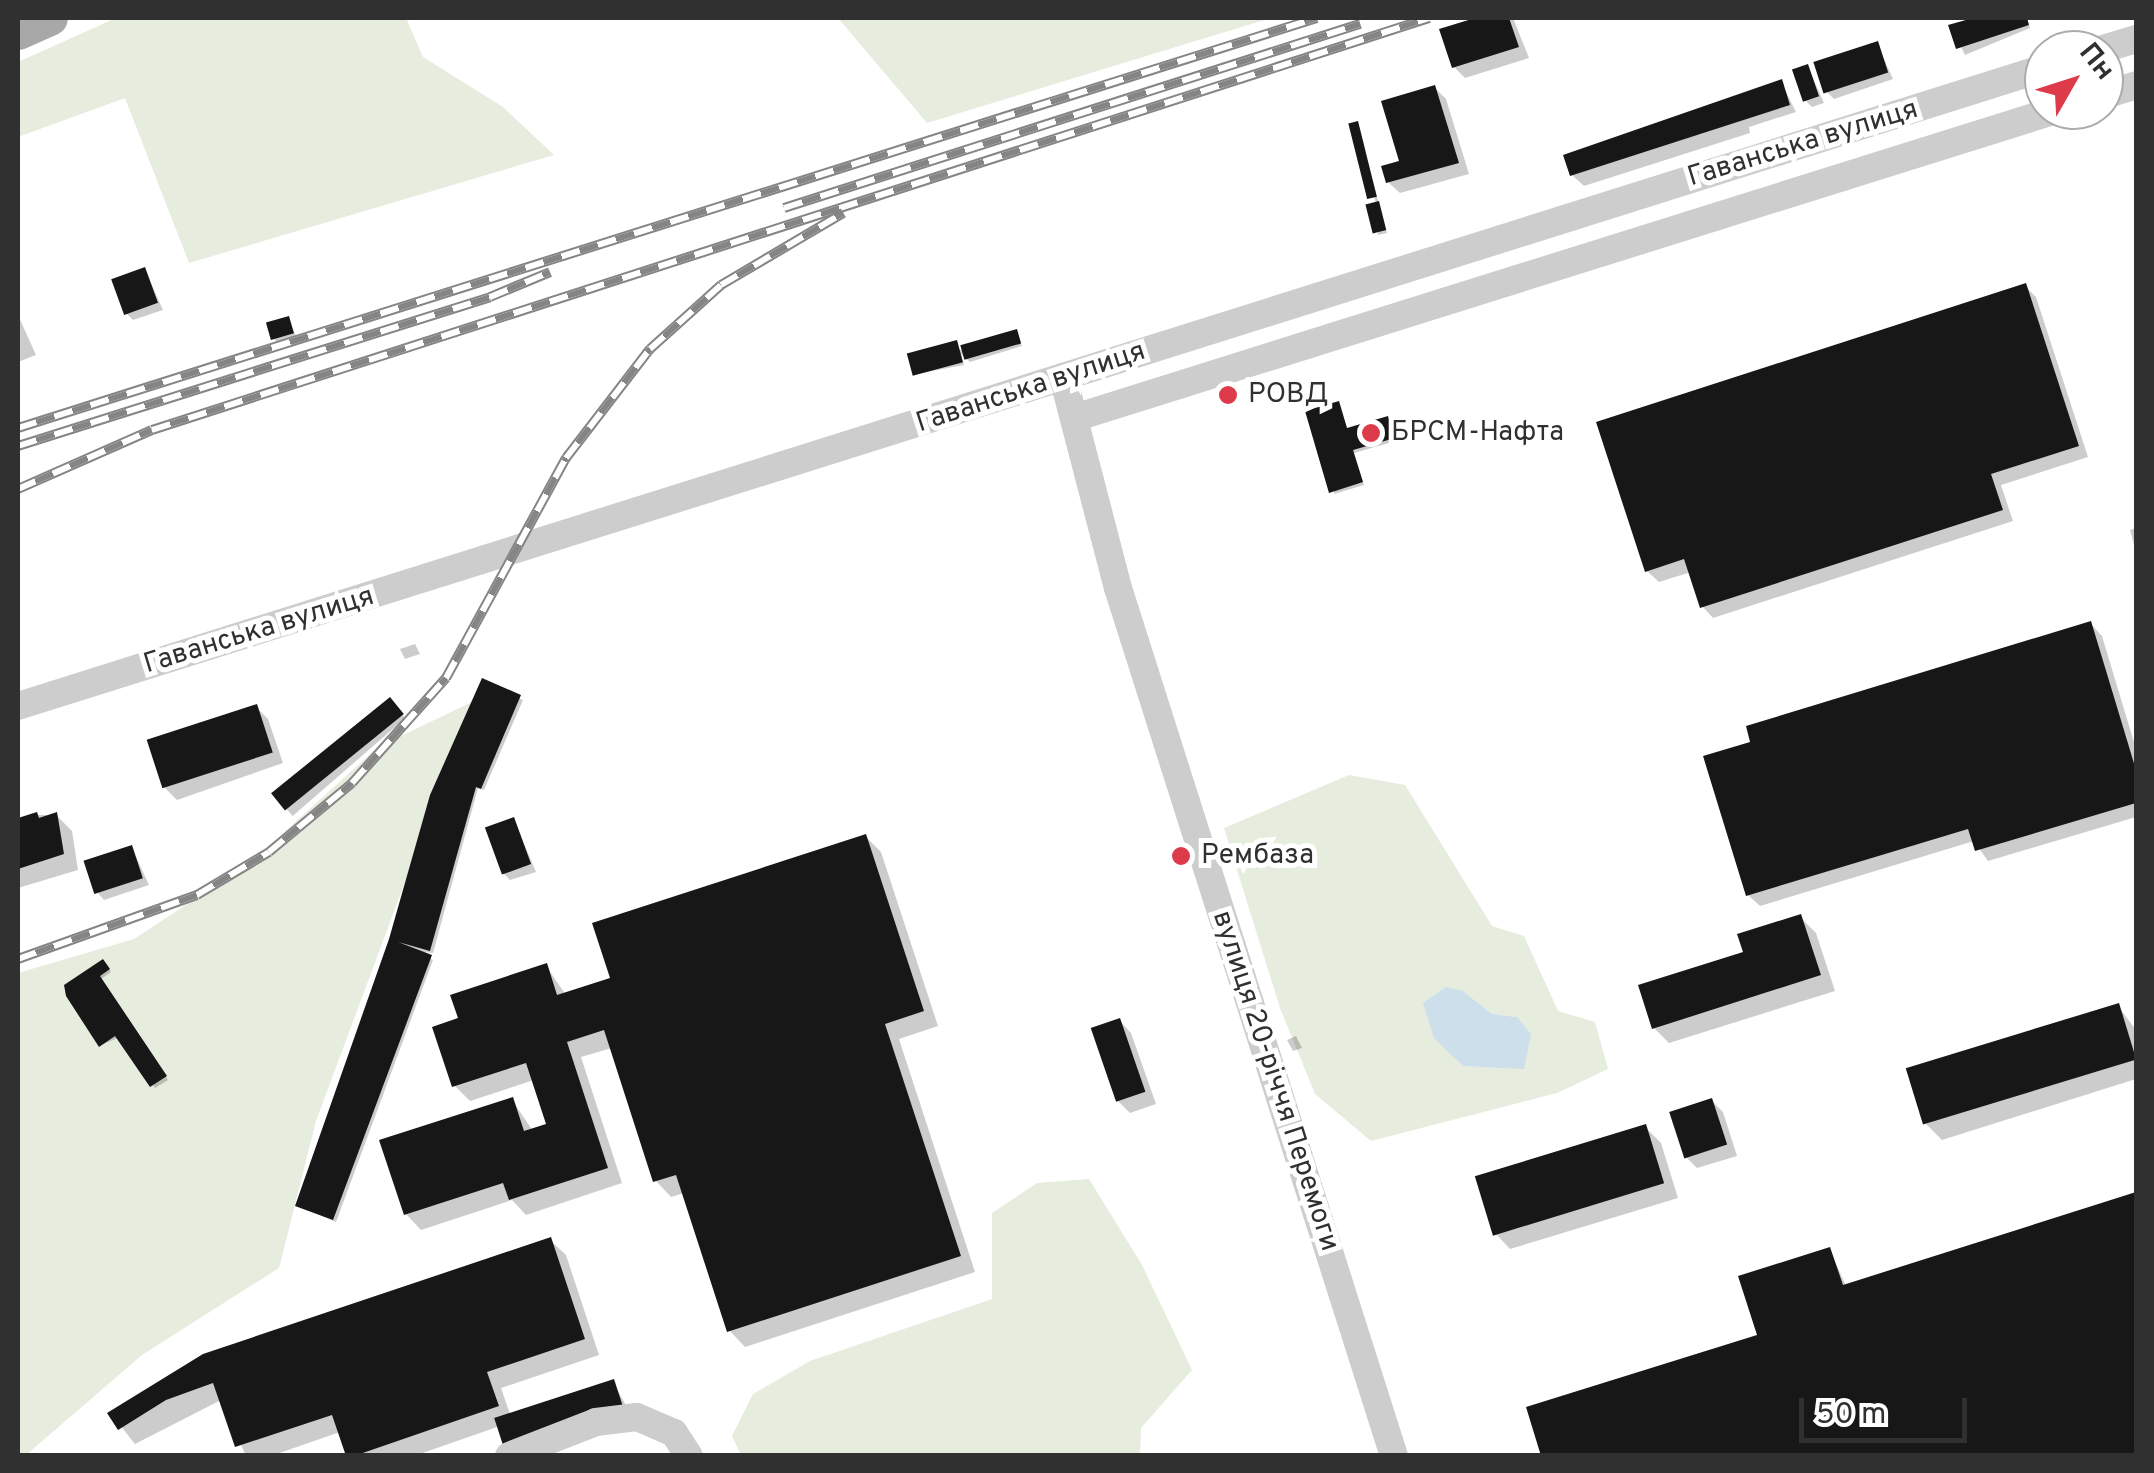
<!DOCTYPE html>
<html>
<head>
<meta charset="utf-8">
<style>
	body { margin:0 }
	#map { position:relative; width:2154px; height:1473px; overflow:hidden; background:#fff; font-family:Overpass,sans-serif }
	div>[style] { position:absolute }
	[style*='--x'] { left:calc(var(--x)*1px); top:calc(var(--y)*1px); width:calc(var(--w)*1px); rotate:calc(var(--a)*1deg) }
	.green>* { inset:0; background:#e6ecde }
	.water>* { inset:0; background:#ccdfeb }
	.shadow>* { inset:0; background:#0003; transform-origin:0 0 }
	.building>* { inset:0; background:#171717; transform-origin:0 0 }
	.minor>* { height:28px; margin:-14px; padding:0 14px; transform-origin:14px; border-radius:14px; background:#cdcdcd }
	.major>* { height:35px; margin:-17.5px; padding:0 17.5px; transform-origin:17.5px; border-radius:17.5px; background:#a8a8a8 }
	.rail>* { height:10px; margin-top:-5px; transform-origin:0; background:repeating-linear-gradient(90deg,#fff 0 19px,#858585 0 38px); box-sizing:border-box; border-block:2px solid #858585 }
	.dots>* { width:28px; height:28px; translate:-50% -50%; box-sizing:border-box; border:5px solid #fff; border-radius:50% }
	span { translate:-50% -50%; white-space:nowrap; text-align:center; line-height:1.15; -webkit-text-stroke:10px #fff; paint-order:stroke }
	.street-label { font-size:28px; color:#303030 }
	.poi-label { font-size:28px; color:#303030 }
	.left { translate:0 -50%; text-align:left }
	.frame { position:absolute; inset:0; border:20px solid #303030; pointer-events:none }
	.north { position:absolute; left:2024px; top:30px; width:100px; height:100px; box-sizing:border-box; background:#fff; border:2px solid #acacac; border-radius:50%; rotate:51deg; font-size:28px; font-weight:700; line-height:40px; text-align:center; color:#303030 }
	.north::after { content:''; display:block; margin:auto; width:35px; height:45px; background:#de3b4a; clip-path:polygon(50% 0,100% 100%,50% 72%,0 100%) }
	.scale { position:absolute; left:1799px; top:1398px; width:168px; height:45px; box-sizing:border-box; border:5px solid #303030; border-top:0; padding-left:12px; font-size:30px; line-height:35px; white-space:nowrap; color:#303030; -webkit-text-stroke:8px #fff; paint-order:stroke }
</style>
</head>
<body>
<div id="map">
	<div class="green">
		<div style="clip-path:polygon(116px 18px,406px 18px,423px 57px,503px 107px,554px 155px,189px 263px,125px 98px,18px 137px,18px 62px)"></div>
		<div style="clip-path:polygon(838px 18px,1271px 18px,927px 123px)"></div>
		<div style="clip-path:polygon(472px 702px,316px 1121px,279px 1268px,142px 1355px,26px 1455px,18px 1456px,18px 973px,134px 939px,250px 863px,378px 747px)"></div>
		<div style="clip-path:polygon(evenodd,1349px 775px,1405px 785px,1492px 926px,1524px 936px,1558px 1011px,1595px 1022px,1608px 1069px,1557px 1093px,1371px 1141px,1315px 1094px,1280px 1008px,1224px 828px,1349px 775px,1463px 991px,1492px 1014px,1517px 1017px,1523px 1068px,1463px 1066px,1463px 991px)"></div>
		<div style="clip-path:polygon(1089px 1179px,1142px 1265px,1192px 1370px,1141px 1428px,1140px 1455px,741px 1455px,732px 1436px,753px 1394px,810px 1361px,992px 1299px,992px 1213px,1037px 1183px)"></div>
	</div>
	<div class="water">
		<div style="clip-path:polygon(1446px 987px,1463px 991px,1492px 1014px,1517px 1017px,1531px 1034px,1524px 1069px,1463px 1066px,1434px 1038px,1423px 1003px)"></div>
	</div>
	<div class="shadow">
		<div style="clip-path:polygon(1483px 18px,1513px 18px,1529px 58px,1465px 78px,1454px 67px,1442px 30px)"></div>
		<div style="clip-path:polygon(1981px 18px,2027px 18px,2030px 28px,1965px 55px,1951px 27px)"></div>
		<div style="clip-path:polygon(1877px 44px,1893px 79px,1834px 99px,1827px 92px)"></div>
		<div style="clip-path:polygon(1808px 67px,1824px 103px,1812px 107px,1805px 100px)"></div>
		<div style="clip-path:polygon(1781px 82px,1796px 112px,1749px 127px,1750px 133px,1584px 186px,1572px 175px)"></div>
		<div style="clip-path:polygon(1435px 88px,1446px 99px,1469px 174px,1400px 193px,1388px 182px)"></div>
		<div style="clip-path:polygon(1357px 124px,1387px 233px,1378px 235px,1376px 204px)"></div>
		<div style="clip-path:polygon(145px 270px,163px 310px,133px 320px,126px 313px)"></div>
		<div style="clip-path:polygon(2025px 286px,2036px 297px,2088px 457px,2001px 485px,2013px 521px,1713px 618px,1702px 606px,1691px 572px,1659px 582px,1647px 571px)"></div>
		<div style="clip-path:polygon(18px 315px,36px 355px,18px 362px)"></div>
		<div style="clip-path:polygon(288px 319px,296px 336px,277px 342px,274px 339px)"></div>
		<div style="clip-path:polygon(1016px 332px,1022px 346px,970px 362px,961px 354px,964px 365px,916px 374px,956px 343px,960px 350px)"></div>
		<div style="clip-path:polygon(1338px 404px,1348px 430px,1388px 419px,1396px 441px,1354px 453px,1364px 485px,1334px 494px)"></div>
		<div style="clip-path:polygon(2136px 528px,2136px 552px,2130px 530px)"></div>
		<div style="clip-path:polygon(2091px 624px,2102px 636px,2136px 749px,2136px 817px,1988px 861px,1974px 841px,1760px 906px,1748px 895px)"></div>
		<div style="clip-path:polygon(415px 644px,420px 654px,405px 659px,400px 649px)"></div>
		<div style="clip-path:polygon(483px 681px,523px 700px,484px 790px,478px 788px,433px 953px,416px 951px,433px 960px,336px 1222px,298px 1206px)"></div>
		<div style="left:390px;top:701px;width:23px;height:149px;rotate:49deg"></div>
		<div style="clip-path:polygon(256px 707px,268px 719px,283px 763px,177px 800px,165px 788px)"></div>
		<div style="clip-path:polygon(37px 815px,56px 815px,72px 831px,78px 870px,18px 888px,18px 821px)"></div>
		<div style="clip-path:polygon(514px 820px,536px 872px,510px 880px,503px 873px)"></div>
		<div style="clip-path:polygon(865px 836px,881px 852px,938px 1026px,899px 1039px,975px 1272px,745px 1347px,730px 1331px,684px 1193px,671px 1197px,656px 1181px,612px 1048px,581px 1057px,622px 1183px,526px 1215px,512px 1200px,421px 1230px,406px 1214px,512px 1100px,533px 1131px,549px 1126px,534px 1080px,470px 1101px,454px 1085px,461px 1020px,546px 966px,566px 995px,613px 979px)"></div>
		<div style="clip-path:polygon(132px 848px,149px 885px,104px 900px,97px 892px)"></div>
		<div style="clip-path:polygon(1800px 917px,1816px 933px,1835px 991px,1669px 1043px,1654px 1028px)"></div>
		<div style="clip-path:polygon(106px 965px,111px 972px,101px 979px,168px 1080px,155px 1088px,120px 1037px,101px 1045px,68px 995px)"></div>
		<div style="clip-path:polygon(2118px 1006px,2136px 1030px,2136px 1079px,1942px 1140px,1926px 1124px)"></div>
		<div style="clip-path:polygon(1120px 1021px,1131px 1033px,1156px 1104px,1130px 1113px,1118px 1101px)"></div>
		<div style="clip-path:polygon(1296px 1036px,1302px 1048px,1293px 1051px,1287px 1040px)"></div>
		<div style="clip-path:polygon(1711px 1100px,1723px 1112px,1737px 1156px,1697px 1168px,1686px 1157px)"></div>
		<div style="clip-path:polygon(1645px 1127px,1661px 1143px,1678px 1198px,1510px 1249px,1495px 1233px)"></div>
		<div style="clip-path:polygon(2136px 1194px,2136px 1456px,1543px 1456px,1760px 1336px,1830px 1250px,1846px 1286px)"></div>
		<div style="clip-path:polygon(550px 1240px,566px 1255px,599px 1355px,501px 1388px,511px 1417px,613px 1382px,633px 1418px,500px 1426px,414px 1456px,348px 1456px,340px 1432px,271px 1456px,246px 1456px,221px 1400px,135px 1444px,111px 1414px)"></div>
	</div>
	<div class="building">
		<div style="clip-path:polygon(1475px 18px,1509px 18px,1519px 47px,1452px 68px,1439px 29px)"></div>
		<div style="clip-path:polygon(1973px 18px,2027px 18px,2029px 25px,1956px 49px,1948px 25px)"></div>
		<div style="left:1878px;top:41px;width:33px;height:68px;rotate:72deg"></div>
		<div style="left:1808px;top:64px;width:34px;height:17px;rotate:71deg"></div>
		<div style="clip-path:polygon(1782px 79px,1790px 105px,1570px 176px,1563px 155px)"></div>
		<div style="clip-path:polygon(1435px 85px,1459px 163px,1386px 183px,1381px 166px,1399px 161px,1381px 101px)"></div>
		<div style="left:1358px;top:121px;width:78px;height:10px;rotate:76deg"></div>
		<div style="left:1379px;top:201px;width:30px;height:14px;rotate:76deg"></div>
		<div style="left:145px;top:267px;width:38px;height:36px;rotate:70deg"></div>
		<div style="clip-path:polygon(2026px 283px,2079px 446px,1991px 474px,2003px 510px,1700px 608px,1684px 559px,1645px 572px,1596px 422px)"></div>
		<div style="left:289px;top:316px;width:18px;height:24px;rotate:74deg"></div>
		<div style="left:1017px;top:329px;width:15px;height:59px;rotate:74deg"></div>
		<div style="left:957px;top:340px;width:23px;height:52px;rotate:75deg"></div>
		<div style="clip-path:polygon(1339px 401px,1347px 428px,1388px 416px,1395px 438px,1353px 450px,1363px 482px,1329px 493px,1305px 411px)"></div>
		<div style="clip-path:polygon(2091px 621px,2136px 770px,2136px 803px,1975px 851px,1968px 829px,1746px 896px,1703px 756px,1750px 742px,1746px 726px)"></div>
		<div style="clip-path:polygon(482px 678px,521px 695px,481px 789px,476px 787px,430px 951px,398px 942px,432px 955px,333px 1220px,295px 1206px,389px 939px,430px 795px)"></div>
		<div style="left:390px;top:697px;width:22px;height:153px;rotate:51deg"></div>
		<div style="left:257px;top:704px;width:51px;height:116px;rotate:72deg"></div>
		<div style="clip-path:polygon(37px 812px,39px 818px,57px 812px,64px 854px,18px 869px,18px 818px)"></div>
		<div style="left:514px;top:817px;width:50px;height:31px;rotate:70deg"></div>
		<div style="clip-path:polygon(866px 834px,924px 1011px,885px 1024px,961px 1256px,727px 1332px,676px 1175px,653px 1182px,604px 1030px,567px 1042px,608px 1168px,509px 1200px,503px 1183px,404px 1215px,379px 1140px,513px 1097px,524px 1131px,546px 1124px,526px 1063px,452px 1087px,432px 1027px,458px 1018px,450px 995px,547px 963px,557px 995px,610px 978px,592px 923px)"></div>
		<div style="left:132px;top:845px;width:35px;height:51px;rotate:72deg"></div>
		<div style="clip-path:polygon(1801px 914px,1821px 975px,1652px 1029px,1638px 985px,1743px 952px,1737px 934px)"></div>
		<div style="clip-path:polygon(103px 959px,110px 969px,100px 976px,167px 1076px,150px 1087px,115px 1036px,99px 1047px,66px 996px,64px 985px)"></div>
		<div style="left:2119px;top:1003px;width:59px;height:223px;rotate:73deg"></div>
		<div style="left:1120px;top:1018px;width:78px;height:31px;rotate:71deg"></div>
		<div style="left:1712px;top:1098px;width:49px;height:45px;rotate:72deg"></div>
		<div style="left:1646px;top:1124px;width:62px;height:179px;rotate:73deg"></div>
		<div style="clip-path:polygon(2136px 1192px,2136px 1456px,1541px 1456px,1526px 1407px,1757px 1335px,1738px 1276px,1830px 1247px,1843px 1285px)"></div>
		<div style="clip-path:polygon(551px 1237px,585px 1339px,487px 1372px,499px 1406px,354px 1456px,346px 1456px,332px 1415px,235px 1447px,213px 1383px,166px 1400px,118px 1430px,107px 1413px,203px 1354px)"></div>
		<div style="left:614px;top:1379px;width:28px;height:126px;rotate:72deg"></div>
	</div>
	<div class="minor">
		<div style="--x:2100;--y:50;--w:38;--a:-17"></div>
		<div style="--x:2104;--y:95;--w:34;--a:-17"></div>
		<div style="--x:1063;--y:377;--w:218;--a:75.4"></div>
		<div style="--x:1118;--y:588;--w:911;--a:72.36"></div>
		<div style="--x:1074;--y:418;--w:1029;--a:-17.41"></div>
		<div style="--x:18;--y:706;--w:2124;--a:-17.48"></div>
		<div style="--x:509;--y:1456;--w:93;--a:-21.3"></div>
		<div style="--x:596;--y:1422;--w:41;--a:-7"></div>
		<div style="--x:637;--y:1417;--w:40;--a:23.4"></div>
		<div style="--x:674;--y:1433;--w:27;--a:57"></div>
	</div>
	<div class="major">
		<div style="--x:18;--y:32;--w:35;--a:-24"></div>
	</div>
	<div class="rail">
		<div style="--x:784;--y:208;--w:605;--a:-17.72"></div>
		<div style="--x:18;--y:428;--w:1362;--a:-17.52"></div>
		<div style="--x:18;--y:446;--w:495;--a:-17.5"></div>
		<div style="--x:490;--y:297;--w:65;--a:-22.6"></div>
		<div style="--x:18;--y:489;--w:146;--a:-23.8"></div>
		<div style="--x:152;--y:430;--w:1342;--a:-17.88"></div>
		<div style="--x:18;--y:959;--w:190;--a:-19.7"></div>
		<div style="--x:197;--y:895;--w:84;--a:-30.8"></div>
		<div style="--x:269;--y:852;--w:108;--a:-39.7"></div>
		<div style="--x:352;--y:783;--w:141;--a:-48.2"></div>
		<div style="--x:446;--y:678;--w:251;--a:-61.4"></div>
		<div style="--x:566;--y:458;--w:138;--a:-52.4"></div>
		<div style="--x:650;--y:349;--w:96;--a:-42"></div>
		<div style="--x:721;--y:285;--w:142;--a:-30.5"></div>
	</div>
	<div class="dots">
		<div style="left:1228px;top:395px;background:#de3b4a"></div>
		<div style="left:1371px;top:433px;background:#de3b4a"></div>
		<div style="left:1181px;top:856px;background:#de3b4a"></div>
	</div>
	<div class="street-label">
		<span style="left:1803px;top:144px;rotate:-17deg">Гаванська вулиця</span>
		<span style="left:1031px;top:388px;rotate:-18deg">Гаванська вулиця</span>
		<span style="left:259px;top:631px;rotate:-17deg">Гаванська вулиця</span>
		<span style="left:1275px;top:1081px;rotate:72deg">вулиця 20-річчя Перемоги</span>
	</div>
	<div class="poi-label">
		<span class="left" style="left:1248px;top:395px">РОВД</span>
		<span class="left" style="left:1391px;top:433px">БРСМ-Нафта</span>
		<span class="left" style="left:1201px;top:856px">Рембаза</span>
	</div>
	<div class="frame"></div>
	<div class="north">Пн</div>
	<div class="scale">50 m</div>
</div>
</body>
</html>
